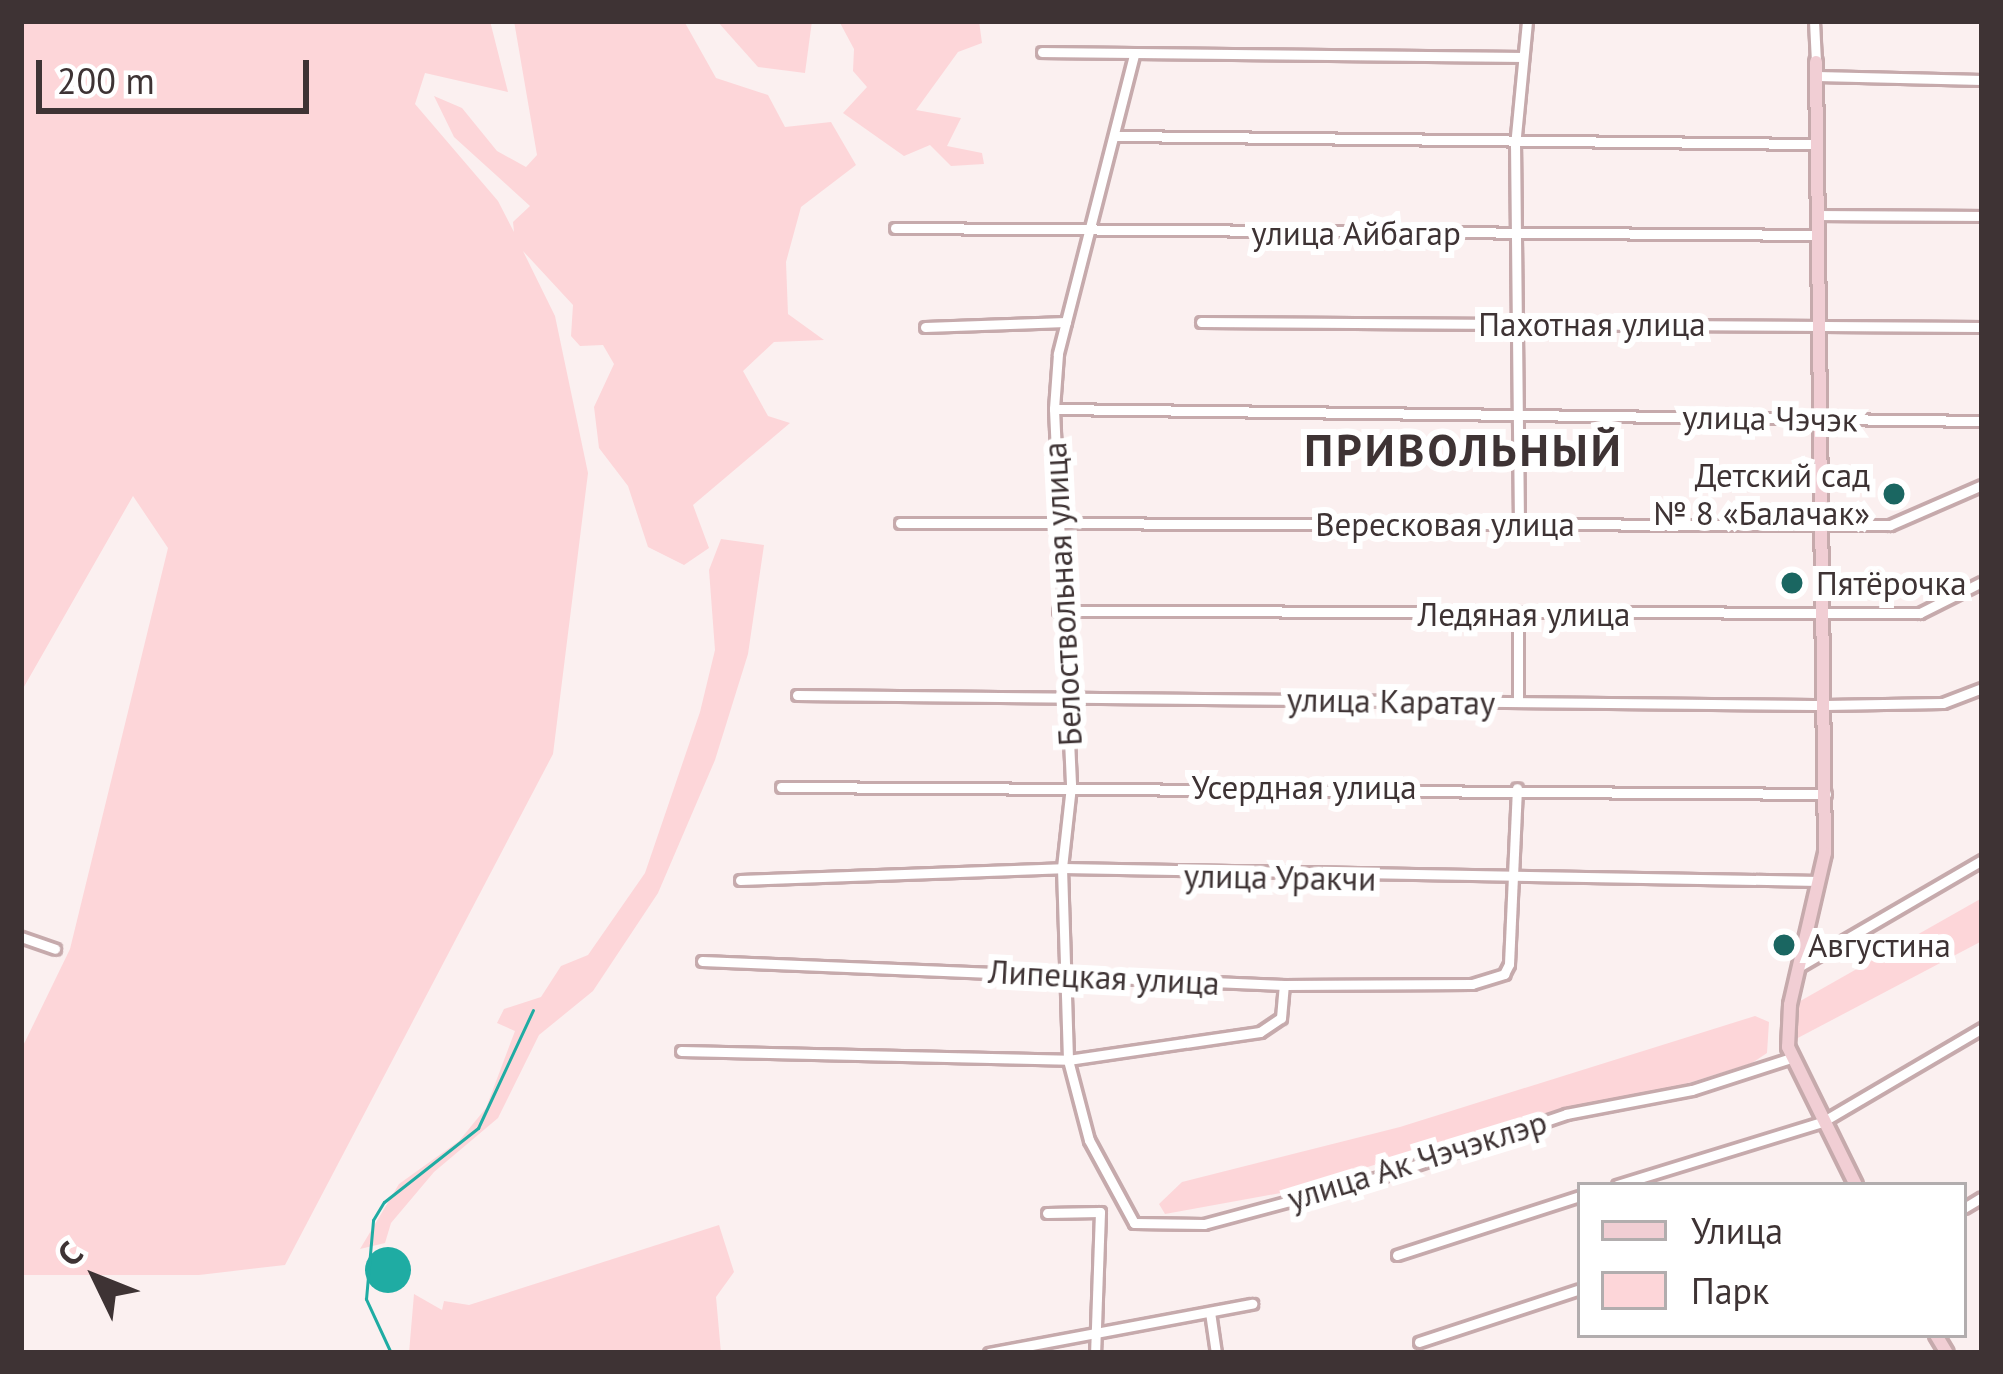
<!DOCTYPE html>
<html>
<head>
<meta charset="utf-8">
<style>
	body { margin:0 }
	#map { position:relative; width:2003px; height:1374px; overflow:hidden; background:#fbf0f0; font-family:"PT Sans",sans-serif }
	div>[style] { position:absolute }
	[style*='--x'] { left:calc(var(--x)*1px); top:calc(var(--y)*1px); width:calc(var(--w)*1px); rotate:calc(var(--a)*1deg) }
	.green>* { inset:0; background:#fdd6d9 }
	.water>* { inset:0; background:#1faca3 }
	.round { border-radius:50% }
	.stream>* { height:3px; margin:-1.5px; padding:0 1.5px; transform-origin:1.5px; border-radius:1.5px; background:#1faca3 }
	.roads { filter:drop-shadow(3px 0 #c6aaac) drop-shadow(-3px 0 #c6aaac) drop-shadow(0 3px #c6aaac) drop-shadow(0 -3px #c6aaac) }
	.street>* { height:9px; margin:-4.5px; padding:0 4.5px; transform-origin:4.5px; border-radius:4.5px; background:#fff }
	.secondary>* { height:12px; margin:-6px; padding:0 6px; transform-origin:6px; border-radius:6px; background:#f1ced4 }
	.dots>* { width:33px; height:33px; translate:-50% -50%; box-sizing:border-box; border:6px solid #fff; border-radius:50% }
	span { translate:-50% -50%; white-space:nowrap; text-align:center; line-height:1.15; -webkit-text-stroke:12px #fff; paint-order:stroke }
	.street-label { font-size:33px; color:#3e3334 }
	.poi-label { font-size:33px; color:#3e3334 }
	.right { translate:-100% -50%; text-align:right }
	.left { translate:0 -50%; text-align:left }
	.district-label { font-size:45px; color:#3e3334; font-weight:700; letter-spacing:3px }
	.frame { position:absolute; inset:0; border:24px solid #3e3334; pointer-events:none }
	.legend { position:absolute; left:1577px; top:1182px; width:390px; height:156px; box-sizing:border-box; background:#fff; border:3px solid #b2adae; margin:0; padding:15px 21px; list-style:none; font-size:36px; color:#3e3334 }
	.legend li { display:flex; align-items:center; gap:24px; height:60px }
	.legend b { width:60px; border:3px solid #b2adae }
	.north { position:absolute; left:36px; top:1218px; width:120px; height:120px; -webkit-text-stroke:9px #fff; paint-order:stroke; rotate:313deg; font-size:33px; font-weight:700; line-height:48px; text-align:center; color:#3e3334 }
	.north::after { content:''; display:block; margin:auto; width:42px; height:54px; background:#3e3334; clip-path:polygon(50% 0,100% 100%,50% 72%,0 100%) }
	.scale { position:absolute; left:36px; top:60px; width:273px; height:54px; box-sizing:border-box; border:6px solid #3e3334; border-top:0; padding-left:15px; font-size:36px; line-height:42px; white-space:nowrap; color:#3e3334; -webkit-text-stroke:9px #fff; paint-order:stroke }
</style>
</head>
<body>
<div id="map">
	<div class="green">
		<div style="clip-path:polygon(21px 21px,490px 21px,508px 92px,425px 73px,415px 104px,498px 201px,514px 232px,513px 222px,530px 206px,454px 137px,434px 96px,462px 108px,497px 151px,526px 167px,537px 155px,514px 21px,684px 21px,716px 78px,768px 95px,785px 127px,831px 122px,856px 165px,801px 207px,786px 262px,788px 314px,824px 340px,774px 342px,743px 371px,768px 416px,790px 423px,693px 505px,709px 548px,684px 565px,648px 547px,628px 486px,599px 448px,594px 407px,614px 364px,603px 345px,580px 346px,571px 336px,573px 305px,523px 251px,555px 316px,588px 473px,553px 754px,285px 1265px,199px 1275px,21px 1275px,21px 1050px,70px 949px,168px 548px,133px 496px,21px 692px)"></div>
		<div style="clip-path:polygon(717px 21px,812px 21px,805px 73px,758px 67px)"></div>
		<div style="clip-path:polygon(839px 21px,979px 21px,982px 43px,958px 52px,916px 110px,961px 118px,947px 146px,982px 153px,984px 164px,951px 166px,930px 145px,904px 156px,843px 113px,867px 87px,853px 71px,854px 49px)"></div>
		<div style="clip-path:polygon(721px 539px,764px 545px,748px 654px,715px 760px,658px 893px,593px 991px,539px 1035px,498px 1118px,434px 1172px,391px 1223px,385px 1243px,360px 1249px,399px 1184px,459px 1141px,486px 1108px,515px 1031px,497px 1023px,504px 1009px,541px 997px,561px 966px,588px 955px,645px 873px,700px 712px,715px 650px,709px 570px)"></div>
		<div style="clip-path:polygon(1982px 898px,1982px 941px,1794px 1040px,1795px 1004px)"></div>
		<div style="clip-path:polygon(1755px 1016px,1769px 1022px,1767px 1053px,1752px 1063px,1644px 1097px,1541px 1114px,1286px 1192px,1165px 1214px,1159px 1204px,1182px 1182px,1400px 1127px)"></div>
		<div style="clip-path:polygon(719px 1225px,734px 1272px,716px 1297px,721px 1353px,409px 1353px,414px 1294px,442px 1310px,444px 1301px,469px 1305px)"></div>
	</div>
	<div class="water">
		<div class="round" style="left:365px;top:1247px;width:46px;height:46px"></div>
	</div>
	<div class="stream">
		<div style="--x:391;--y:1353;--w:60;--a:-114.8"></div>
		<div style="--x:366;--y:1299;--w:79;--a:-84.9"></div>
		<div style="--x:373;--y:1220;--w:21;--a:-59"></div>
		<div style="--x:384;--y:1202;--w:120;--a:-38.2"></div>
		<div style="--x:478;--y:1128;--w:130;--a:-65"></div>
	</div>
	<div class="roads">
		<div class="street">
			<div style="--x:1814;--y:21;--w:41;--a:87.2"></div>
			<div style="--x:1042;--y:52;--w:478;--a:0.6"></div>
			<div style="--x:1134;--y:55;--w:309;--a:104.3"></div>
			<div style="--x:1058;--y:354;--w:55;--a:94.2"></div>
			<div style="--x:1054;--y:409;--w:377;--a:87.4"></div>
			<div style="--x:1071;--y:786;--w:82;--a:96.3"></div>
			<div style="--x:1062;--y:868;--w:192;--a:88.2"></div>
			<div style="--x:1068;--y:1060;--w:83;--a:75.3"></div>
			<div style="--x:1089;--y:1140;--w:94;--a:61.5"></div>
			<div style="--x:1134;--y:1223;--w:70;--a:0.8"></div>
			<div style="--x:1204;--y:1224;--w:185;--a:-15"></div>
			<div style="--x:1383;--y:1176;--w:193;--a:-18.7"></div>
			<div style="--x:1566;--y:1114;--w:128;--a:-10.8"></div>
			<div style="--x:1692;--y:1090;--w:104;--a:-17.9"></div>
			<div style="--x:1817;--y:76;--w:165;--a:1.4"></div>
			<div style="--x:1117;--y:136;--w:699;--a:0.66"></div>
			<div style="--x:1818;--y:215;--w:164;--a:0.3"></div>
			<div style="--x:895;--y:228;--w:922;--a:0.43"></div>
			<div style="--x:1201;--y:322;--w:781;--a:0.37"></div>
			<div style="--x:925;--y:327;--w:141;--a:-2"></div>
			<div style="--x:1054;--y:409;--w:928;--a:0.74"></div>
			<div style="--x:900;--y:523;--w:990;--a:0.12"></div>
			<div style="--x:1890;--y:525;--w:100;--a:-23.5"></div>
			<div style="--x:1519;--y:524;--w:378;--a:-90.6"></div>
			<div style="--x:1515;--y:146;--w:126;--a:-84.5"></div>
			<div style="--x:1058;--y:611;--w:862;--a:0.13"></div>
			<div style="--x:1920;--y:613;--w:69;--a:-26.6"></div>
			<div style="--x:1518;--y:615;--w:87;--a:90"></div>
			<div style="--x:797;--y:695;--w:1028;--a:0.56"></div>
			<div style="--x:1825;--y:705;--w:118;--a:-1"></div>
			<div style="--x:1943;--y:703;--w:42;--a:-21"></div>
			<div style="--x:781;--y:787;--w:1045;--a:0.38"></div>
			<div style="--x:740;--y:880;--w:322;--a:-2.1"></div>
			<div style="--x:1062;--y:868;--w:757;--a:0.98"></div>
			<div style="--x:21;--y:937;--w:36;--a:19"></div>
			<div style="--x:702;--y:961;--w:582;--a:2.36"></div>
			<div style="--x:1284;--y:985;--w:188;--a:-0.3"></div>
			<div style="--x:1472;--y:984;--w:34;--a:-17"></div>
			<div style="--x:1504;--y:974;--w:11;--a:-63"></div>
			<div style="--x:1509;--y:964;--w:176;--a:-87.4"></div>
			<div style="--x:1800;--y:966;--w:211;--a:-30.2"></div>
			<div style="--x:681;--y:1051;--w:387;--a:1.3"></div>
			<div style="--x:1068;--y:1060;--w:194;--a:-8.3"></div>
			<div style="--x:1260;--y:1032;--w:25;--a:-34"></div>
			<div style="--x:1281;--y:1018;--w:33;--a:-85"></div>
			<div style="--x:1617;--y:1185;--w:214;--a:-17.1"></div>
			<div style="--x:1822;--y:1122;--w:186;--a:-30.4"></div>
			<div style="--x:1964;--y:1208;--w:21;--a:-31"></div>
			<div style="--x:1047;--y:1213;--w:53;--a:-1.1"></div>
			<div style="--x:1100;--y:1212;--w:141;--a:92"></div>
			<div style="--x:1397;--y:1255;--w:192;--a:-17.9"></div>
			<div style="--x:1210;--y:1312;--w:41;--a:81.7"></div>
			<div style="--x:1419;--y:1342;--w:169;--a:-18.2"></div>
			<div style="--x:989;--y:1353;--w:268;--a:-10.6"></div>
		</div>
		<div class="secondary">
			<div style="--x:1816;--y:62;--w:791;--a:89.35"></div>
			<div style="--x:1825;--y:853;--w:156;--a:103"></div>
			<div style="--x:1790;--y:1005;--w:42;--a:92.7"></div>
			<div style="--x:1788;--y:1047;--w:154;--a:63.8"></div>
			<div style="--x:1936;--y:1335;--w:21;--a:59"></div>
		</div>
	</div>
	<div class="dots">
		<div style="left:1894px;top:494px;background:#1a6661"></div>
		<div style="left:1792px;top:583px;background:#1a6661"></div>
		<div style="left:1784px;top:945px;background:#1a6661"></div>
	</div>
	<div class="street-label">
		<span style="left:1356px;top:233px">улица Айбагар</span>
		<span style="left:1592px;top:324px">Пахотная улица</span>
		<span style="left:1770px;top:418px;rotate:1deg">улица Чэчэк</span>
		<span style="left:1445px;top:524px">Вересковая улица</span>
		<span style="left:1062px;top:594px;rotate:-93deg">Белоствольная улица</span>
		<span style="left:1524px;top:614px">Ледяная улица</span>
		<span style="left:1391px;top:701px;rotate:1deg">улица Каратау</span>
		<span style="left:1304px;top:787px">Усердная улица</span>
		<span style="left:1280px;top:877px;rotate:1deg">улица Уракчи</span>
		<span style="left:1104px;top:977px;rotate:3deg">Липецкая улица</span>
		<span style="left:1417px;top:1160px;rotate:-17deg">улица Ак Чэчэклэр</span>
	</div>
	<div class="poi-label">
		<span class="right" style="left:1870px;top:494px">Детский сад<br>№ 8 «Балачак»</span>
		<span class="left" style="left:1816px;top:583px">Пятёрочка</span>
		<span class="left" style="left:1808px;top:945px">Августина</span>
	</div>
	<div class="district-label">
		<span style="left:1464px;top:450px">ПРИВОЛЬНЫЙ</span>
	</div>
	<div class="frame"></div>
	<ul class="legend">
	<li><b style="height:15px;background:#f1ced4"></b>Улица</li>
	<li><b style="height:33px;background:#fdd6d9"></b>Парк</li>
	</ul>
	<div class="north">С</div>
	<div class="scale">200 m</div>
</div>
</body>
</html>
